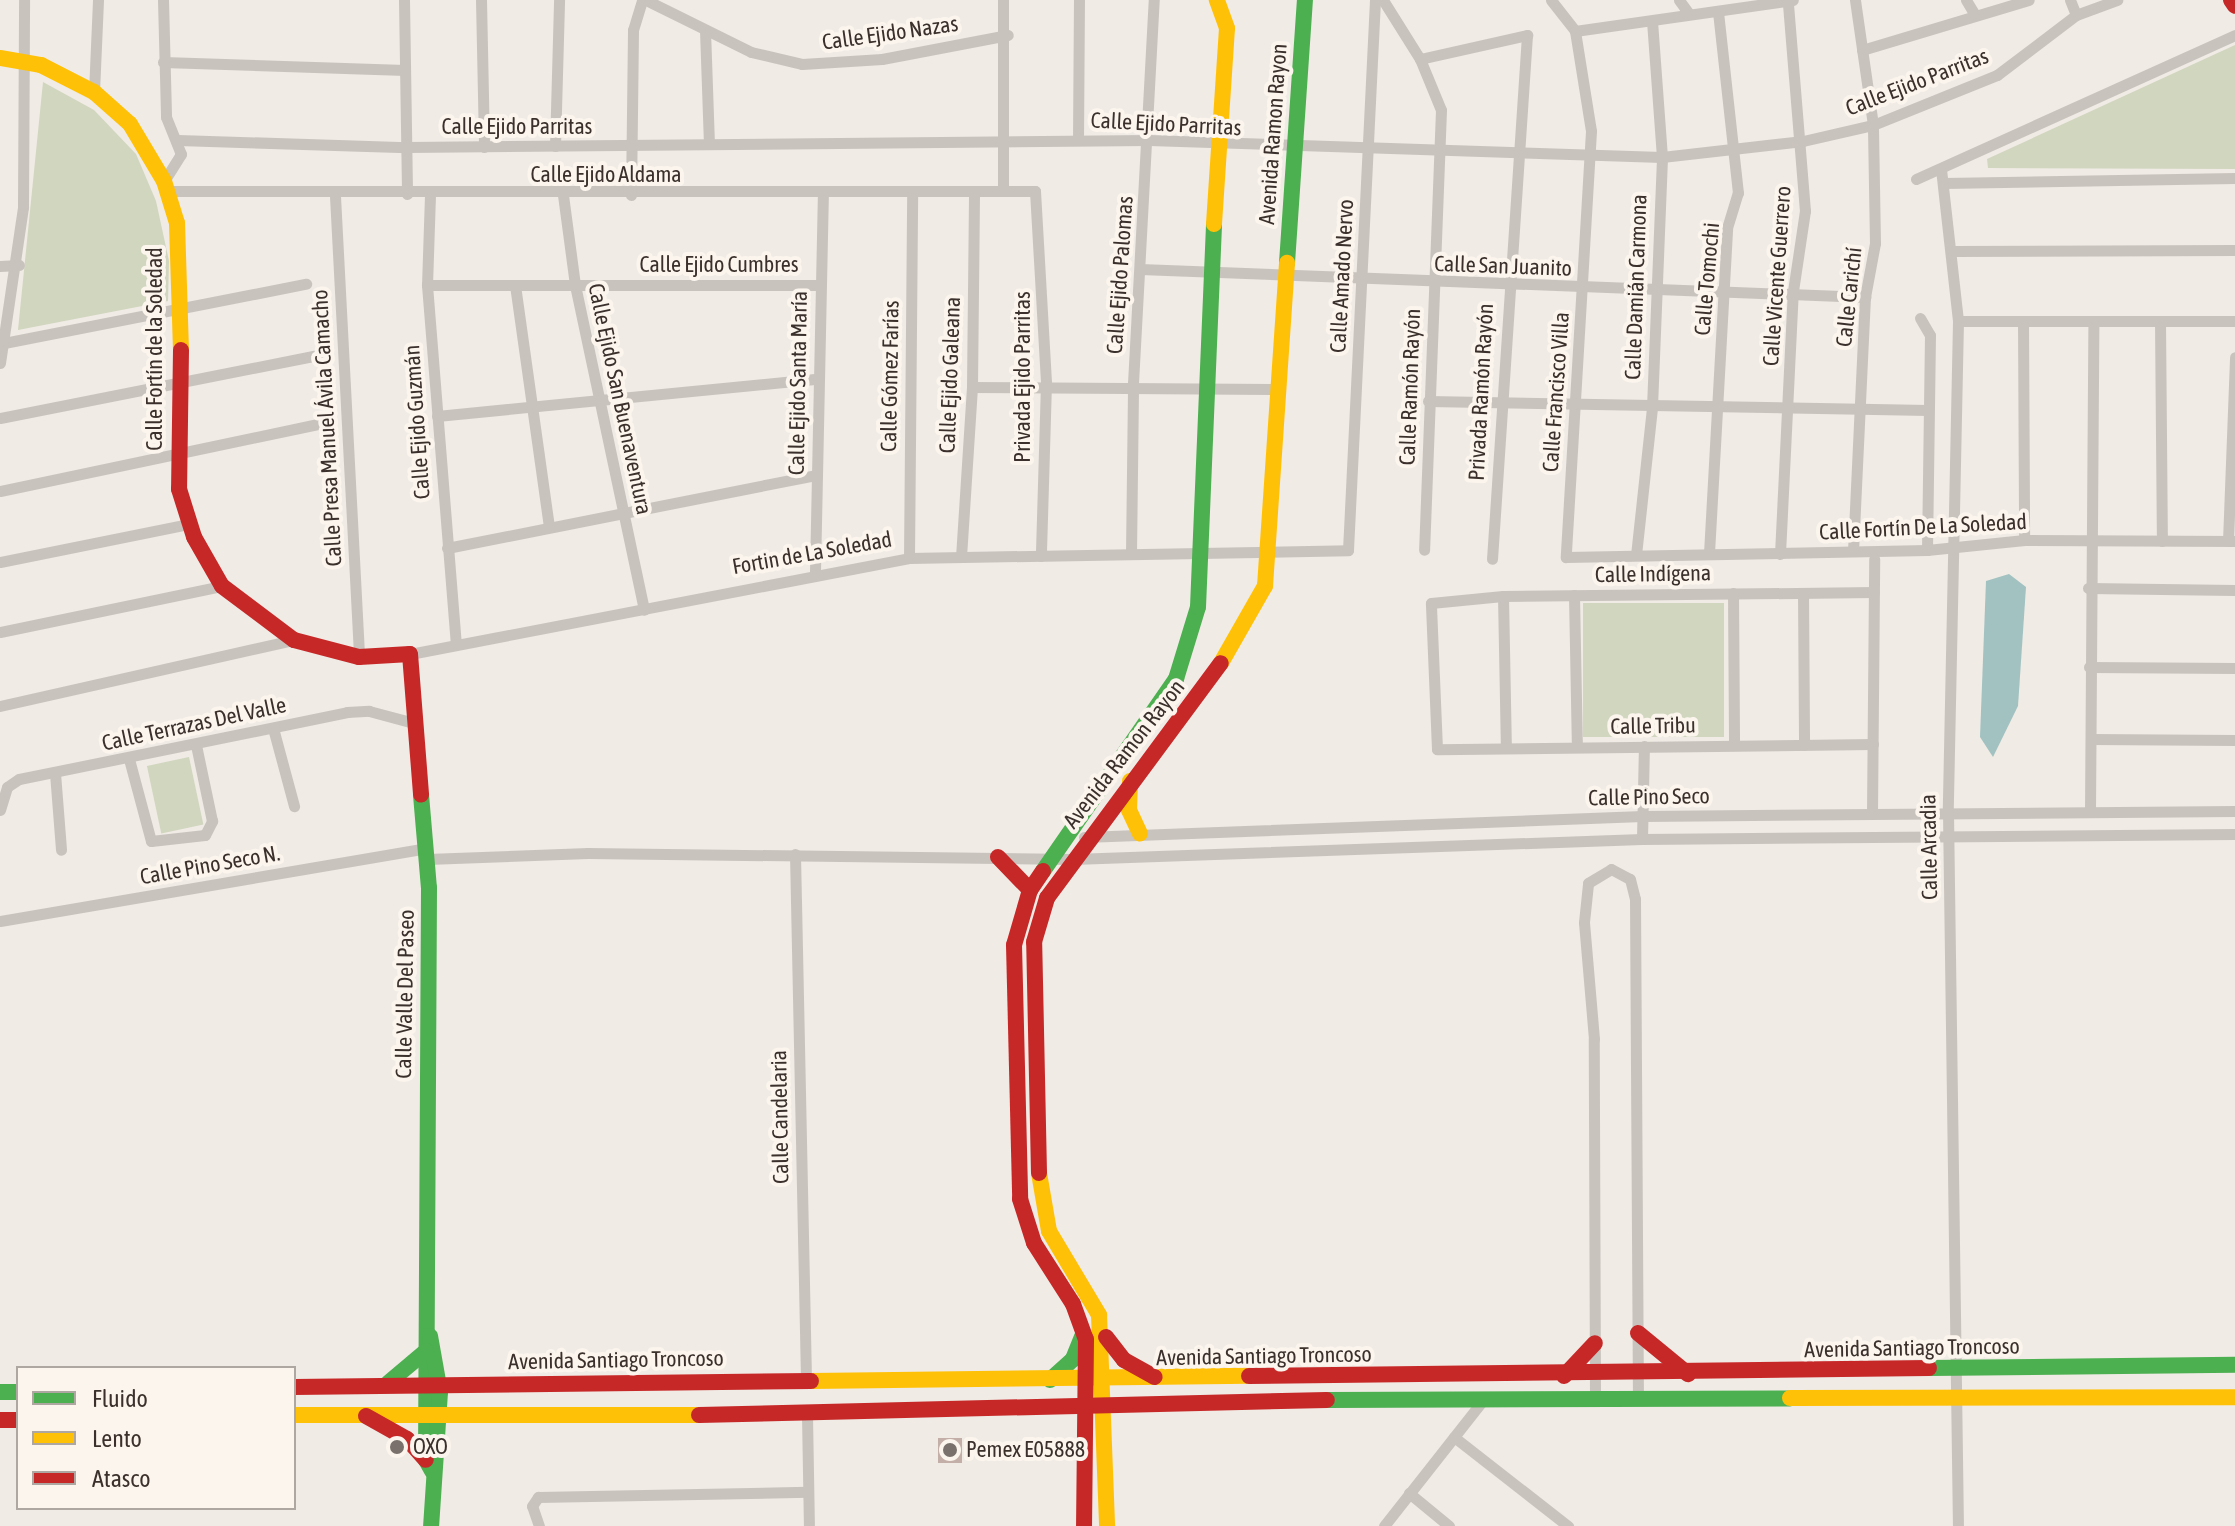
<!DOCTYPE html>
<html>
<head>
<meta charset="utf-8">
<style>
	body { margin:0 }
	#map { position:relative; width:2235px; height:1526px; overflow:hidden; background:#f0ebe5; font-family:"Asap Condensed",sans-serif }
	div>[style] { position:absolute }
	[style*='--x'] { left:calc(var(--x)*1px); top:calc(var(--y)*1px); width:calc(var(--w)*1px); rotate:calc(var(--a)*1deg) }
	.green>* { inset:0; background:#d1d6bf; transform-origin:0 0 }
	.water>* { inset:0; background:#a1c2c1 }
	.building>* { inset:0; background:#c3afa7; transform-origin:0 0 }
	.street>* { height:11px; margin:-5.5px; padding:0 5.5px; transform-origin:5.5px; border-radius:5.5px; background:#c9c3be }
	.fast>* { height:16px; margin:-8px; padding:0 8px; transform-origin:8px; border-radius:8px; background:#4caf50 }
	.slow>* { height:16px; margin:-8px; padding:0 8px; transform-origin:8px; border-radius:8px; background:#ffc107 }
	.jam>* { height:16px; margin:-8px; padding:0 8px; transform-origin:8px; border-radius:8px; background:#c62828 }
	.dots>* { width:22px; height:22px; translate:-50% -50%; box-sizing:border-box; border:4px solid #fbf5ee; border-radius:50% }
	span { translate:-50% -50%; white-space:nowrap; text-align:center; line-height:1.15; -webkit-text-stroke:8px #fbf5ee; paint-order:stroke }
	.street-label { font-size:22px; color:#3b302b }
	.poi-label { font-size:22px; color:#3b302b }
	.left { translate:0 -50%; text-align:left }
	.legend { position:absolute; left:16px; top:1366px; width:280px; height:144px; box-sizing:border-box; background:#fbf5ee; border:2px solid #aea6a0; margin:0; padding:10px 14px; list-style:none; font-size:24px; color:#3b302b }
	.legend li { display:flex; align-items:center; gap:16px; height:40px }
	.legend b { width:40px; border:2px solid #aea6a0 }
</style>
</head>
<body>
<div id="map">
	<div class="green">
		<div style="clip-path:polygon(2235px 45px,2235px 169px,1988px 168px,1987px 159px)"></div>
		<div style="clip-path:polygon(43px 82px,94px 110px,136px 154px,156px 201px,169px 261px,168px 301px,18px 330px)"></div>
		<div style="left:1724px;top:603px;width:134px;height:141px;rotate:90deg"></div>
		<div style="left:189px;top:757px;width:69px;height:43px;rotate:78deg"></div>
	</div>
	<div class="water">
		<div style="clip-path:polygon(2009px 574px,2026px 587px,2018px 706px,1993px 757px,1980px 737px,1986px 581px)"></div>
	</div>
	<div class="building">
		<div style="left:938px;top:1438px;width:24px;height:25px"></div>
	</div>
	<div class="street">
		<div style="--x:163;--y:0;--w:117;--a:88.5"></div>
		<div style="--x:166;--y:117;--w:40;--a:68"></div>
		<div style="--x:181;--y:154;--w:32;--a:122"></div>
		<div style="--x:404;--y:0;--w:194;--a:89.1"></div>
		<div style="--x:481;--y:0;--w:147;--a:88.8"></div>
		<div style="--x:646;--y:0;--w:117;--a:26.3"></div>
		<div style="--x:751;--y:52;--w:52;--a:13.2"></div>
		<div style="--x:802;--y:64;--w:80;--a:-3.6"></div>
		<div style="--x:882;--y:59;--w:128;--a:-10.8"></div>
		<div style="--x:1383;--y:0;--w:70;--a:57.9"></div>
		<div style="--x:1420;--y:59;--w:55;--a:67.6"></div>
		<div style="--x:1441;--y:110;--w:440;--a:92.2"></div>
		<div style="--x:1551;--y:0;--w:39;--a:52"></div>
		<div style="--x:1575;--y:31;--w:101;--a:80.9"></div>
		<div style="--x:1591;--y:131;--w:427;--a:93.4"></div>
		<div style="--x:1566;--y:557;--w:361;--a:-1.1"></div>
		<div style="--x:1927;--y:550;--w:98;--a:-5.9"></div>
		<div style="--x:2024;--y:540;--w:211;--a:0.3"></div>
		<div style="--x:1679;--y:0;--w:17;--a:54"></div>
		<div style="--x:1966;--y:0;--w:17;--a:59"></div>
		<div style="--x:2070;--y:0;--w:16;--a:68"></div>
		<div style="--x:705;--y:30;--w:114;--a:88"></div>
		<div style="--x:1575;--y:31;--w:220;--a:-8.1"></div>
		<div style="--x:1862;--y:50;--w:174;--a:-16.7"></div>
		<div style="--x:1420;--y:59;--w:110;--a:-12.6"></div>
		<div style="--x:1527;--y:35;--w:525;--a:93.82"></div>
		<div style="--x:163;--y:62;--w:242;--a:1.9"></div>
		<div style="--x:94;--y:92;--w:92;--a:-87.5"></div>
		<div style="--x:178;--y:140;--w:229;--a:1.8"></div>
		<div style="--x:407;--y:147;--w:742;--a:-0.54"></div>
		<div style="--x:1149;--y:140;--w:513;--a:1.9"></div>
		<div style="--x:1662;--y:157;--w:142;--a:-6.5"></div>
		<div style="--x:1803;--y:141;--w:72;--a:-12.9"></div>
		<div style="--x:1873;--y:125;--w:134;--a:-22"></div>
		<div style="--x:1997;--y:75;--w:99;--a:-37.2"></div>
		<div style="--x:2076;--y:15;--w:44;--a:-20.1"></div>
		<div style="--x:1078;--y:140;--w:140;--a:-89.6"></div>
		<div style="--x:555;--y:146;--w:146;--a:-88.4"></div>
		<div style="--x:1941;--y:169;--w:153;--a:83.6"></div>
		<div style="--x:1958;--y:321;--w:492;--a:91.2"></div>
		<div style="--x:1948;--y:813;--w:713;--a:89.2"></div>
		<div style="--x:1916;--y:179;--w:350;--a:-24.3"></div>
		<div style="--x:1944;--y:183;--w:291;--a:-1"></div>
		<div style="--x:169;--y:191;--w:866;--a:0"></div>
		<div style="--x:1035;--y:191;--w:192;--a:86.7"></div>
		<div style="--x:1046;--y:383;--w:173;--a:91.7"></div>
		<div style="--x:1003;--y:191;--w:191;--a:-90"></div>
		<div style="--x:430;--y:195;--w:90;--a:91.9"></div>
		<div style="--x:427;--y:285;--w:361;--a:85.4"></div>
		<div style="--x:563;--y:195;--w:91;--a:82.4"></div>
		<div style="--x:575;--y:285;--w:332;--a:78"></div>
		<div style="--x:631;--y:195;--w:165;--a:-89.3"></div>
		<div style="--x:633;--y:30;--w:31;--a:-73"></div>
		<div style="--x:335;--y:196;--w:462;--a:87"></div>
		<div style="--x:1954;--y:251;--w:281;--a:-0.2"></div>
		<div style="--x:0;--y:266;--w:19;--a:-3"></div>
		<div style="--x:1140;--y:269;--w:726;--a:2.21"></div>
		<div style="--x:427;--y:285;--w:393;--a:0"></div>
		<div style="--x:515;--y:285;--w:244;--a:82"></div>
		<div style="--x:1920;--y:318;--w:20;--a:60"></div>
		<div style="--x:1930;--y:335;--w:215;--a:90.8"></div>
		<div style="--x:1958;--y:321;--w:277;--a:0"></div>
		<div style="--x:2160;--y:321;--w:220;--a:89.5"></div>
		<div style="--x:2023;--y:322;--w:218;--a:89.7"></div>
		<div style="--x:4;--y:343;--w:308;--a:-11.1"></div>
		<div style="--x:0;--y:363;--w:158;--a:-81.6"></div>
		<div style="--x:23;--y:207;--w:207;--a:-89.7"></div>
		<div style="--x:972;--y:387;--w:307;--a:0.4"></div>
		<div style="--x:1428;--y:401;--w:500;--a:1.03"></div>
		<div style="--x:437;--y:416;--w:382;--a:-5.6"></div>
		<div style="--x:0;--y:418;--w:323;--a:-11.2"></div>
		<div style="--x:0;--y:491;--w:331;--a:-11.9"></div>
		<div style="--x:2228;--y:541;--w:184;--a:-87.8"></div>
		<div style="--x:447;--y:548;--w:377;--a:-11.2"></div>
		<div style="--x:1853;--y:551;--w:254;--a:-87.3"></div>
		<div style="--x:1865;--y:297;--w:55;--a:-79.5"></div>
		<div style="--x:1875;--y:243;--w:118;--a:-91"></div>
		<div style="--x:1873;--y:125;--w:126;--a:-98.2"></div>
		<div style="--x:1709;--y:553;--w:325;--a:-86.8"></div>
		<div style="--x:1727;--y:228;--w:37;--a:-73"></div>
		<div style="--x:1738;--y:193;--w:183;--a:-96.3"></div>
		<div style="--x:1131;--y:554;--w:171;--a:-89.3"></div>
		<div style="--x:1133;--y:383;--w:384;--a:-86.9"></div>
		<div style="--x:1780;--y:554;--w:263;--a:-87.2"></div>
		<div style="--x:1793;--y:291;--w:81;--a:-81.5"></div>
		<div style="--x:1805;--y:211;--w:210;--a:-94.7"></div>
		<div style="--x:1636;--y:555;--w:149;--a:-83.8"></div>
		<div style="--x:1652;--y:407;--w:250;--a:-87.7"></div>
		<div style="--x:1662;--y:157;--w:136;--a:-94.2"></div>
		<div style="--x:961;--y:557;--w:170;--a:-86.3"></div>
		<div style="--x:972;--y:387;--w:194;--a:-89.4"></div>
		<div style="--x:909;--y:558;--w:364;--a:-89.5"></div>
		<div style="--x:0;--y:562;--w:193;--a:-11.4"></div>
		<div style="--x:815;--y:571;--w:375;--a:-88.8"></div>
		<div style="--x:2088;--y:588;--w:147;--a:0.8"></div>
		<div style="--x:1733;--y:593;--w:152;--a:89.6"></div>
		<div style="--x:1803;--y:593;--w:152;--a:89.6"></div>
		<div style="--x:1574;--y:595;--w:152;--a:88.9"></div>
		<div style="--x:1503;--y:596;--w:152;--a:88.9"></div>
		<div style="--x:0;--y:632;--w:227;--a:-11.7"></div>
		<div style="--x:410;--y:654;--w:508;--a:-10.89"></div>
		<div style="--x:909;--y:558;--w:439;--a:-1"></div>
		<div style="--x:1348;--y:550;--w:551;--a:-87.19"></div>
		<div style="--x:2089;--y:667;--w:146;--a:0.4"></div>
		<div style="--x:0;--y:706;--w:301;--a:-12.7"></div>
		<div style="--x:273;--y:728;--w:81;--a:74.9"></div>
		<div style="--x:2091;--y:739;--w:144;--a:0.4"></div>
		<div style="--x:1873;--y:744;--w:436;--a:179.3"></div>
		<div style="--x:1437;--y:749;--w:146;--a:-92.4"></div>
		<div style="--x:1431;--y:603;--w:72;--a:-5.6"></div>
		<div style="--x:1503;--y:596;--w:371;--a:-0.6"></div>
		<div style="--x:129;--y:759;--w:85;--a:75"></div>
		<div style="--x:151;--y:841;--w:54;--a:-6.3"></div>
		<div style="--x:205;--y:835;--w:16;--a:-63"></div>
		<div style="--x:212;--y:821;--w:78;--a:-101.9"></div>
		<div style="--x:55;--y:773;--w:77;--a:85.5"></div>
		<div style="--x:0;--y:810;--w:24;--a:-73"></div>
		<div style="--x:7;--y:787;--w:14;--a:-34"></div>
		<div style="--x:19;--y:779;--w:335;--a:-11.5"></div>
		<div style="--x:347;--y:712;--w:22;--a:-3"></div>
		<div style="--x:369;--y:711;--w:47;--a:14.9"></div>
		<div style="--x:2090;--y:811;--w:489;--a:-89.6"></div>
		<div style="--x:1872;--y:813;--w:254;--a:-89.5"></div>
		<div style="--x:1084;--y:837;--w:559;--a:-2.15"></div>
		<div style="--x:1643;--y:816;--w:592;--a:-0.48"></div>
		<div style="--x:1642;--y:839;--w:93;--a:-88.8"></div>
		<div style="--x:795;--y:854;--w:524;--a:88.8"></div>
		<div style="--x:427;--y:859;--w:161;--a:-2.1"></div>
		<div style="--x:588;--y:853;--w:485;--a:0.7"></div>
		<div style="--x:1073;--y:859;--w:569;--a:-2.01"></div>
		<div style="--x:1642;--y:839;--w:593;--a:-0.48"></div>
		<div style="--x:0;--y:921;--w:432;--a:-9.7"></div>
		<div style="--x:1595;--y:1399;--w:360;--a:-90.2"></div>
		<div style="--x:1594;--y:1039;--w:117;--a:-94.9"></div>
		<div style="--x:1584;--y:922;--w:39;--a:-84"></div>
		<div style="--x:1588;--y:883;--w:27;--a:-31"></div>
		<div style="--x:1611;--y:869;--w:21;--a:28"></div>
		<div style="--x:1630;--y:879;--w:21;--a:76"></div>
		<div style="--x:1635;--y:899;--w:500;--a:89.66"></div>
		<div style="--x:807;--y:1415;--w:111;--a:89"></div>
		<div style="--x:1454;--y:1437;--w:145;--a:38"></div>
		<div style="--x:1409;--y:1493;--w:52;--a:39.5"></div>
		<div style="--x:539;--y:1526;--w:21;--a:-109"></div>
		<div style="--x:532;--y:1506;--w:11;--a:-56"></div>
		<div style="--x:538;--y:1497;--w:270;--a:-1.1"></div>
		<div style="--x:1384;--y:1526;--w:162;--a:-51.8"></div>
	</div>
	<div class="fast">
		<div style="--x:1287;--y:263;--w:264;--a:-86.1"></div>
		<div style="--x:421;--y:795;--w:93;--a:85.1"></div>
		<div style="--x:429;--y:888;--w:572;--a:90.3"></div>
		<div style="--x:426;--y:1460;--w:13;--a:61"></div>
		<div style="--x:1043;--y:871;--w:234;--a:-55.3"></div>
		<div style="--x:1176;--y:679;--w:75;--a:-73"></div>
		<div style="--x:1198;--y:607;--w:383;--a:-87.6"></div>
		<div style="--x:430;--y:1336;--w:57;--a:79.9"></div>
		<div style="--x:440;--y:1392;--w:134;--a:93.8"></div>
		<div style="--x:1929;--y:1368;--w:306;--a:-0.6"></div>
		<div style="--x:1050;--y:1380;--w:31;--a:-42"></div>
		<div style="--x:1073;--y:1359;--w:24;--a:-68"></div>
		<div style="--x:388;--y:1383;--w:50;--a:-40.1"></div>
		<div style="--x:0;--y:1392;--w:18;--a:0"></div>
		<div style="--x:1327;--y:1400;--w:463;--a:-0.2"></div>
	</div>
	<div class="slow">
		<div style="--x:0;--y:58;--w:42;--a:9.7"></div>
		<div style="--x:41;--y:65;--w:59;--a:27"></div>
		<div style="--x:94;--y:92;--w:48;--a:41.6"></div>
		<div style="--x:130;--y:124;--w:66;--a:59.2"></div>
		<div style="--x:164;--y:181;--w:44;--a:72.8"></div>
		<div style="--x:177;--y:223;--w:127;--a:88.2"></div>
		<div style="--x:1214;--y:224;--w:196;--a:-86.2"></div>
		<div style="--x:1227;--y:28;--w:30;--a:-110"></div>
		<div style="--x:1221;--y:663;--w:89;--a:-60.3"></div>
		<div style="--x:1265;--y:586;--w:324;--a:-86.1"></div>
		<div style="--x:1130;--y:781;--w:29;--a:92"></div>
		<div style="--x:1129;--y:810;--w:26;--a:65"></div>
		<div style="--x:1039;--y:1173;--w:59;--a:80.2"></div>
		<div style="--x:1049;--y:1231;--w:98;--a:59.2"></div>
		<div style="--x:1099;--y:1315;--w:211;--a:87.8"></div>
		<div style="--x:811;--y:1381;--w:438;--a:-0.7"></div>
		<div style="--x:1790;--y:1398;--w:445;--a:-0.1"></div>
		<div style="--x:294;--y:1415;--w:405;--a:0"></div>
	</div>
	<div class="jam">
		<div style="--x:2231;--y:0;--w:7;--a:56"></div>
		<div style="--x:181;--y:350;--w:139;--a:90.8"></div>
		<div style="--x:179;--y:489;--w:50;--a:72.6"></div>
		<div style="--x:194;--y:537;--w:56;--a:60.3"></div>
		<div style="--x:222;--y:586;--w:90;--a:36.9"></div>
		<div style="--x:294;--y:640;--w:67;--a:14.7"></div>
		<div style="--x:359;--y:657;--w:51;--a:-3.4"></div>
		<div style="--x:410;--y:654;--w:141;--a:85.5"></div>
		<div style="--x:998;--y:857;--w:46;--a:45.9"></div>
		<div style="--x:1043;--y:871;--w:23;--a:124"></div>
		<div style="--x:1030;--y:890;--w:57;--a:106.2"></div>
		<div style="--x:1014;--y:945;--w:254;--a:88.6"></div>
		<div style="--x:1020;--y:1199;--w:46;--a:72.3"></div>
		<div style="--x:1034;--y:1243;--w:72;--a:57.4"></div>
		<div style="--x:1073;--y:1304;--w:37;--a:70"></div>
		<div style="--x:1086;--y:1339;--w:187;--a:90.6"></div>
		<div style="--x:1039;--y:1173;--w:231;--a:-91.2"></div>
		<div style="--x:1034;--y:942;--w:46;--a:-73.5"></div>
		<div style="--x:1047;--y:898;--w:292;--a:-53.5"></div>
		<div style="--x:1638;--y:1333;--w:65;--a:39.4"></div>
		<div style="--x:1106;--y:1337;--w:29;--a:52"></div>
		<div style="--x:1124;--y:1360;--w:35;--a:29"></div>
		<div style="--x:1249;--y:1376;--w:680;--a:-0.67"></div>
		<div style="--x:1564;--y:1376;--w:45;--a:-46.8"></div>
		<div style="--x:294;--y:1387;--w:517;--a:-0.66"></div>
		<div style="--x:699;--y:1415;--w:628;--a:-1.37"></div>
		<div style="--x:366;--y:1416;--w:47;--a:29.3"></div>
		<div style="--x:407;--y:1439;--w:28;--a:48"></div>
		<div style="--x:0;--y:1420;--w:18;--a:0"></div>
	</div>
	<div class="dots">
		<div style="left:397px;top:1447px;background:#7a716c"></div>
		<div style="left:950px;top:1450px;background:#7a716c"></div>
	</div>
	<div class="street-label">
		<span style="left:890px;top:33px;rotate:-8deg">Calle Ejido Nazas</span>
		<span style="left:1917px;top:82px;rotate:-21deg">Calle Ejido Parritas</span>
		<span style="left:1166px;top:124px;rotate:3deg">Calle Ejido Parritas</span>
		<span style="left:517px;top:127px">Calle Ejido Parritas</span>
		<span style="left:1273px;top:134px;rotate:-86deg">Avenida Ramon Rayon</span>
		<span style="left:606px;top:175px">Calle Ejido Aldama</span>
		<span style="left:719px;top:265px">Calle Ejido Cumbres</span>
		<span style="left:1503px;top:266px;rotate:2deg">Calle San Juanito</span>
		<span style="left:1120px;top:275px;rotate:-86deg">Calle Ejido Palomas</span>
		<span style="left:1342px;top:276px;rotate:-87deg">Calle Amado Nervo</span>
		<span style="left:1777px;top:276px;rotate:-86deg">Calle Vicente Guerrero</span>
		<span style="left:1707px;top:279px;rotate:-85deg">Calle Tomochi</span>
		<span style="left:1636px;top:287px;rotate:-88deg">Calle Damián Carmona</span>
		<span style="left:1849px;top:297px;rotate:-84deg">Calle Carichí</span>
		<span style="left:155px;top:349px;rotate:-90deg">Calle Fortín de la Soledad</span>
		<span style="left:950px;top:375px;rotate:-88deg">Calle Ejido Galeana</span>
		<span style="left:890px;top:376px;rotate:-89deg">Calle Gómez Farías</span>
		<span style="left:1023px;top:377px;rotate:-90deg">Privada Ejido Parritas</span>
		<span style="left:798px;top:383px;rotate:-89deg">Calle Ejido Santa María</span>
		<span style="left:1410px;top:387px;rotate:-88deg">Calle Ramón Rayón</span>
		<span style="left:1481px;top:392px;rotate:-87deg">Privada Ramón Rayón</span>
		<span style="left:1556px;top:392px;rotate:-86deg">Calle Francisco Villa</span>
		<span style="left:620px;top:399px;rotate:78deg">Calle Ejido San Buenaventura</span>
		<span style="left:417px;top:422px;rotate:-94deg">Calle Ejido Guzmán</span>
		<span style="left:327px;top:428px;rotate:-93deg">Calle Presa Manuel Ávila Camacho</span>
		<span style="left:1923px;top:527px;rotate:-3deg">Calle Fortín De La Soledad</span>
		<span style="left:812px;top:553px;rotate:-10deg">Fortin de La Soledad</span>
		<span style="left:1653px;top:574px;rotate:-1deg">Calle Indígena</span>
		<span style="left:194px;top:724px;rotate:-12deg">Calle Terrazas Del Valle</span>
		<span style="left:1653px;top:726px;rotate:-1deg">Calle Tribu</span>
		<span style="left:1124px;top:754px;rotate:-52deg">Avenida Ramon Rayon</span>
		<span style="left:1649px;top:797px;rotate:-1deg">Calle Pino Seco</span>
		<span style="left:1929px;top:847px;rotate:-91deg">Calle Arcadia</span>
		<span style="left:210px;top:865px;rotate:-10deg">Calle Pino Seco N.</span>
		<span style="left:405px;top:994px;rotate:-89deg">Calle Valle Del Paseo</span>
		<span style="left:780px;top:1117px;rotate:-91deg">Calle Candelaria</span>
		<span style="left:1912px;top:1348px;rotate:-1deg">Avenida Santiago Troncoso</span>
		<span style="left:1264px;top:1356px;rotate:-1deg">Avenida Santiago Troncoso</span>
		<span style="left:616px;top:1360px;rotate:-1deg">Avenida Santiago Troncoso</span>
	</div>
	<div class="poi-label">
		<span class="left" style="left:413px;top:1447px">OXO</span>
		<span class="left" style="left:966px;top:1450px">Pemex E05888</span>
	</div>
	<ul class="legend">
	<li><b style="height:10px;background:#4caf50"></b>Fluido</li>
	<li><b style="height:10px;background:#ffc107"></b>Lento</li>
	<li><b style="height:10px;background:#c62828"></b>Atasco</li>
	</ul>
</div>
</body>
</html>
